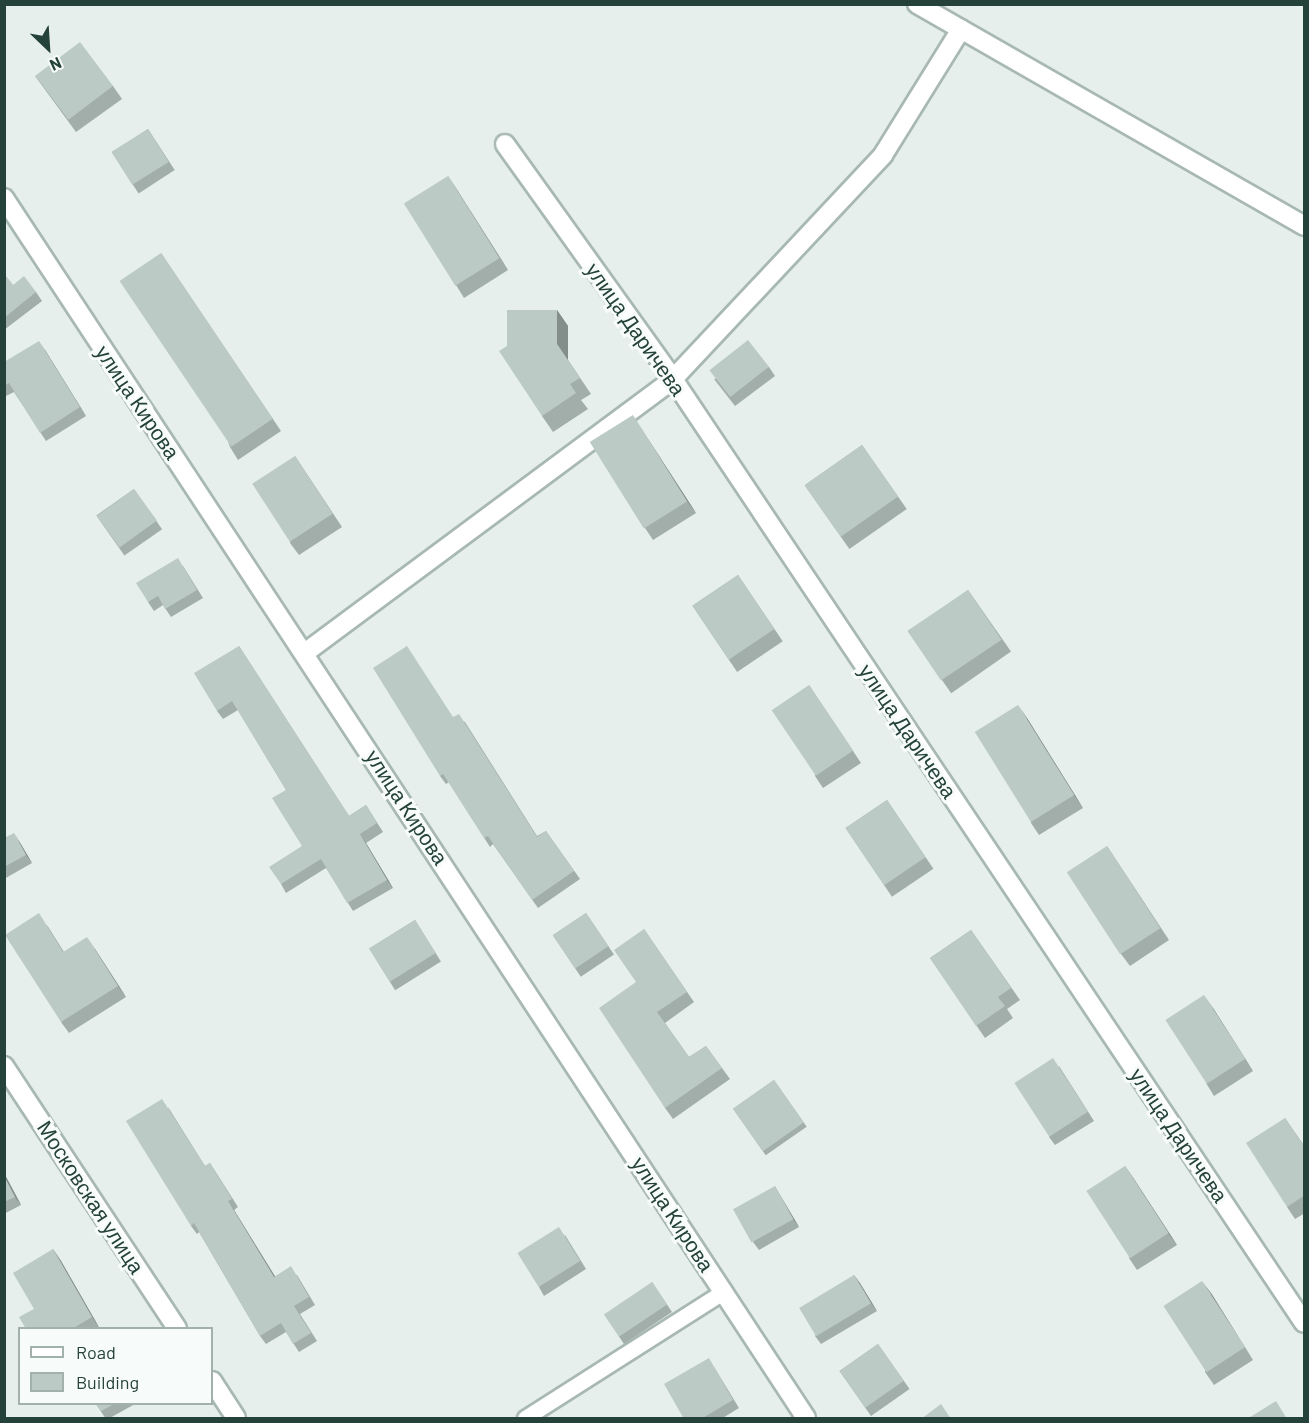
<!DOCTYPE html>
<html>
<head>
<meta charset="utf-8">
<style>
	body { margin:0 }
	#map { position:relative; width:1309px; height:1423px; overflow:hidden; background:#e6efeb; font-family:Barlow,sans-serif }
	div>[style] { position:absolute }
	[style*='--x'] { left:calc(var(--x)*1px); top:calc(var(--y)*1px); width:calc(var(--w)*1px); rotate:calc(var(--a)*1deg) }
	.roads { filter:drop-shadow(2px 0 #a8b8b2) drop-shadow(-2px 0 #a8b8b2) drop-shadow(0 2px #a8b8b2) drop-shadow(0 -2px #a8b8b2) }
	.lane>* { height:15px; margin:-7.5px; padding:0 7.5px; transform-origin:7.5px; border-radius:7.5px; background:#fff }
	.street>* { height:18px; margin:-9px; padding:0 9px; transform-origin:9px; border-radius:9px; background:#fff }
	.secondary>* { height:18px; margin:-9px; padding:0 9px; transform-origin:9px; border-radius:9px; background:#fff }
	.wall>* { inset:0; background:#a1aea9; transform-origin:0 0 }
	.shaded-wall>* { inset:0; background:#838d89 }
	.building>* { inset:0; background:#bbcac4; transform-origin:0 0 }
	span { translate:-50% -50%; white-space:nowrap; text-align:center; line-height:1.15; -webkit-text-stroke:6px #f7fbf9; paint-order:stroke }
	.street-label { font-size:21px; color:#24423a }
	.frame { position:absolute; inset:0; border:6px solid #24423a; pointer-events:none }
	.legend { position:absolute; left:18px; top:1327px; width:195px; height:78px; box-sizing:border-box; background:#f7fbf9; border:2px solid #a3b1ad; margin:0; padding:8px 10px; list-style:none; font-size:18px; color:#24423a }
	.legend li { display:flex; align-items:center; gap:12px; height:30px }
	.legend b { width:30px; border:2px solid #a3b1ad }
	.north { position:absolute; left:18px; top:18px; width:60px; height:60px; -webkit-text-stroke:4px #f7fbf9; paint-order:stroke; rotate:155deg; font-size:16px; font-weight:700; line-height:24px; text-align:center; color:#24423a }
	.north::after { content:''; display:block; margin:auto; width:21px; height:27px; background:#24423a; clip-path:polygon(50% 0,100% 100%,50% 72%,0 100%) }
</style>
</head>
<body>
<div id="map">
	<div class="roads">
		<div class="lane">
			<div style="--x:525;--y:1418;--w:236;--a:-32.5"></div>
		</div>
		<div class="street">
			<div style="--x:505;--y:144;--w:289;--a:54.4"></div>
			<div style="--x:673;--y:379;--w:1135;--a:56.24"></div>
			<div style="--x:4;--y:198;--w:1460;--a:56.68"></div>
			<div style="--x:306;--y:652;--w:457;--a:-36.6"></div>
			<div style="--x:673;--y:379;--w:307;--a:-46.8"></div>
			<div style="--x:883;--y:155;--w:148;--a:-58.2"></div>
			<div style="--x:4;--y:1066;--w:314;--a:56.6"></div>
			<div style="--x:212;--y:1381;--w:44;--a:57"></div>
		</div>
		<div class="secondary">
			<div style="--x:917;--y:4;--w:446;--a:29.8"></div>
		</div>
	</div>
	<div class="wall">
		<div style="clip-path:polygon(35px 76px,113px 86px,122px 99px,76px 132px)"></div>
		<div style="left:148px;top:129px;width:49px;height:43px;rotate:57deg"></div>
		<div style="clip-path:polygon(448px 176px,508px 270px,464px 298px,456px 285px)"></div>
		<div style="clip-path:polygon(161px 253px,281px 431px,238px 460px,230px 447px)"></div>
		<div style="clip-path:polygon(4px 274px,13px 285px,36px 292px,42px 301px,4px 330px)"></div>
		<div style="clip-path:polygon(557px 310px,568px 326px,568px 360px,591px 394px,581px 400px,588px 409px,553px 432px,542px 416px)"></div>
		<div style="clip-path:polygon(45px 350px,86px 416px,46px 441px,14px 392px,4px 397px,4px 362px)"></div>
		<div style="clip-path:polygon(769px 367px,775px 376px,735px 406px,714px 379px)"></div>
		<div style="clip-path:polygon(641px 428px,696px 513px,653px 540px,645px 528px)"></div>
		<div style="left:862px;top:445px;width:78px;height:70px;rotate:55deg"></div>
		<div style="clip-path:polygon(295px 456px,342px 527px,299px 555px,290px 543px)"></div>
		<div style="left:134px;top:489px;width:49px;height:46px;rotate:55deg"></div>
		<div style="clip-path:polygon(183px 566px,203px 598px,171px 617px,163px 605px,154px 611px,148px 602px)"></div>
		<div style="left:738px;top:575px;width:80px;height:55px;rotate:56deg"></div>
		<div style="left:968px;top:590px;width:75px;height:73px;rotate:55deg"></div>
		<div style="clip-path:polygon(239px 646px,349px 816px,366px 805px,383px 832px,366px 843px,393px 888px,353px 911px,326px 868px,286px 893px,281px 884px,302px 846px,286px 790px,238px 710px,223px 719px,217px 711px)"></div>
		<div style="clip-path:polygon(809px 685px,861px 763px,823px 788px,815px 776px)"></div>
		<div style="clip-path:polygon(453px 717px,465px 722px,537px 836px,546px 831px,580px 879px,538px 908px,493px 844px,490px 847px,449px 782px,446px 784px,440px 776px)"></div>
		<div style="clip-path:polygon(1027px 718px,1083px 808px,1039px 835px,1031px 823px)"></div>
		<div style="left:887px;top:800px;width:83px;height:50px;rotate:56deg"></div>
		<div style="clip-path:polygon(4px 838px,19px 841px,32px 863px,4px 879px)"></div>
		<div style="clip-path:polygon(1107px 846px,1169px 940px,1130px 966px,1121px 954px)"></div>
		<div style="left:586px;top:913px;width:50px;height:40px;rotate:56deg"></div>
		<div style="left:415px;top:920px;width:49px;height:54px;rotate:58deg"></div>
		<div style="clip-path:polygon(47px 925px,64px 952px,95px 949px,126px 997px,69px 1033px,61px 1022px)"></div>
		<div style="clip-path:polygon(644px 929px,694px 1002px,665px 1023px,689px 1057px,706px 1046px,730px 1079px,673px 1119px,665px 1108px,636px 982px)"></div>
		<div style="clip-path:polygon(971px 930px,1020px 1000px,1007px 1009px,1013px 1018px,985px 1038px,930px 958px)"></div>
		<div style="clip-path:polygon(1213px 1008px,1253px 1071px,1214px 1096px,1206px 1083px)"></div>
		<div style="clip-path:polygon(1059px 1066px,1094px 1121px,1055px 1145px,1049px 1137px)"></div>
		<div style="left:774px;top:1080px;width:57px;height:50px;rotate:55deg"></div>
		<div style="clip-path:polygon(168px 1107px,205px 1166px,210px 1163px,238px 1207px,234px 1210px,275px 1276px,297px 1275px,315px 1305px,300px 1314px,317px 1341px,299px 1352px,286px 1332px,266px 1344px,260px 1336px,199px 1232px,197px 1234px,191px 1226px)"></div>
		<div style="clip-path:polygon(1285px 1118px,1305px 1147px,1305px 1213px,1295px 1219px,1287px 1207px)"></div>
		<div style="clip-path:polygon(1125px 1166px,1177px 1245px,1137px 1270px,1129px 1258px)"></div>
		<div style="clip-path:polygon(4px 1173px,21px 1205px,4px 1214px)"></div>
		<div style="clip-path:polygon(775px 1186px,780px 1195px,799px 1227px,759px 1250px,753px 1242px)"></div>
		<div style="clip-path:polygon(565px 1235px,586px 1269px,544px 1296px,539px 1287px)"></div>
		<div style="clip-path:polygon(53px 1249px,61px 1261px,100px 1329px,26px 1329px,34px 1309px)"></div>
		<div style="clip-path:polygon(854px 1275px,877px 1311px,821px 1344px,815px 1336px)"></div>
		<div style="clip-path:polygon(652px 1282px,672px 1312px,624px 1344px,618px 1335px)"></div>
		<div style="clip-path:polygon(1211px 1293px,1253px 1360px,1214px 1385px,1205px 1372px)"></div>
		<div style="left:878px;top:1344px;width:55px;height:47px;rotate:55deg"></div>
		<div style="clip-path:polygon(714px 1367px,739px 1408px,721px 1419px,684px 1419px)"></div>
		<div style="clip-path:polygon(96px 1404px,135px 1404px,108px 1419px,106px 1419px)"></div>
	</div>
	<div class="shaded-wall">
		<div style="clip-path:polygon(448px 176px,456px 188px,508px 270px,500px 258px)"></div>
		<div style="clip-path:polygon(557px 310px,568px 326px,568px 360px,591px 394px,557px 344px)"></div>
		<div style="clip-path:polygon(39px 341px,45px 350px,86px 416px,80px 407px)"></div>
		<div style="clip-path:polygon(633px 415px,641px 428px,696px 513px,687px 501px)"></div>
		<div style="clip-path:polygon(1018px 705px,1027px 718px,1083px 808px,1074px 795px)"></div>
		<div style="clip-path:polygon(14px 833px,19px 841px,32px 863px,26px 855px)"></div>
		<div style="clip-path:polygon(360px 834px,366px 843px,393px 888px,387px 880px)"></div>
		<div style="clip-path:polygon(87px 937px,95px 949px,126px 997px,118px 986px)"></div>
		<div style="clip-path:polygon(1204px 995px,1213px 1008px,1253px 1071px,1245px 1059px)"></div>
		<div style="clip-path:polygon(1125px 1166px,1134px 1179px,1177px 1245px,1168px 1233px)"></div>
		<div style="clip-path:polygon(4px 1173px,21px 1205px,15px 1197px,4px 1176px)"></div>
		<div style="clip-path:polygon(775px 1186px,780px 1195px,799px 1227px,793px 1219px)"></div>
		<div style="clip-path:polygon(228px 1201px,234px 1210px,280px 1285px,274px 1277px)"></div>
		<div style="clip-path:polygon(53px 1249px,61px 1261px,100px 1329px,92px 1317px)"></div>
		<div style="clip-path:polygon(854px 1275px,860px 1283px,877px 1311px,871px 1303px)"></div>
		<div style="clip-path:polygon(1202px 1281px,1211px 1293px,1253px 1360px,1245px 1347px)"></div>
	</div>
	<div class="building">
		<div style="left:80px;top:42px;width:55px;height:56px;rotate:53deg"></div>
		<div style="left:148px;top:129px;width:39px;height:43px;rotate:58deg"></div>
		<div style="left:448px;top:176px;width:97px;height:52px;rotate:58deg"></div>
		<div style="left:161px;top:253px;width:200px;height:50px;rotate:56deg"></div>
		<div style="clip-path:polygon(4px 274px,13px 285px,24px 276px,36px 292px,4px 318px)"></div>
		<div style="clip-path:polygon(507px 310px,557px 310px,557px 344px,580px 378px,570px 384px,576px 393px,542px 416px,499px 351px,507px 346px)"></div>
		<div style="left:748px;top:340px;width:34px;height:49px;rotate:52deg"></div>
		<div style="clip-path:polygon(39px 341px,80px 407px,40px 433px,9px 383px,4px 386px,4px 362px)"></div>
		<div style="left:633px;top:415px;width:102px;height:51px;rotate:58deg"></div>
		<div style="left:862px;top:445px;width:63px;height:70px;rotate:55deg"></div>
		<div style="left:295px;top:456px;width:69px;height:51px;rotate:57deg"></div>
		<div style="left:134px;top:489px;width:39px;height:46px;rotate:54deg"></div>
		<div style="clip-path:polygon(178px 558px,197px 590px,165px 609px,158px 596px,148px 602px,136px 583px)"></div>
		<div style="left:738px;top:575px;width:65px;height:55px;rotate:56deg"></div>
		<div style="left:968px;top:590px;width:60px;height:73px;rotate:56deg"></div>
		<div style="clip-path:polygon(239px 646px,349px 816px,366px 805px,377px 823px,360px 834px,387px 880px,347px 903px,321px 859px,281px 884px,269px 867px,302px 846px,272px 798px,286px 790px,232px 701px,217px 711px,194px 673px)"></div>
		<div style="clip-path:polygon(407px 646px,453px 717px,459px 714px,537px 837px,546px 831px,574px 871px,532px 900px,488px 836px,484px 838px,443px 774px,440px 776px,373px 668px)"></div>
		<div style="left:809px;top:685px;width:79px;height:45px;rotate:56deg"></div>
		<div style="left:1018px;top:705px;width:106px;height:51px;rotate:58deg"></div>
		<div style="left:887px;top:800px;width:69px;height:50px;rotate:56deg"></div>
		<div style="clip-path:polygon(14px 833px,26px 855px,4px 867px,4px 838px)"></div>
		<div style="left:1107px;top:846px;width:98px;height:48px;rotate:57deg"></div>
		<div style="clip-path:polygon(39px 913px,63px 952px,87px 937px,118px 986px,61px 1022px,5px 935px)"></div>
		<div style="left:586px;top:913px;width:40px;height:40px;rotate:56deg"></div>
		<div style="left:415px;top:920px;width:39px;height:54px;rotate:58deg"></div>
		<div style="clip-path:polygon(644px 929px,687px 992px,657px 1012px,689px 1057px,706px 1046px,722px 1068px,665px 1108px,599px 1008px,636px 982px,614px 950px)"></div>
		<div style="clip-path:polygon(971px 930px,1011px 988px,998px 997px,1005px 1006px,976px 1026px,930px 958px)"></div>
		<div style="left:1204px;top:995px;width:76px;height:46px;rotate:57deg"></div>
		<div style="left:1053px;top:1058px;width:64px;height:46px;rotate:57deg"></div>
		<div style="left:774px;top:1080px;width:52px;height:50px;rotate:55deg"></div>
		<div style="clip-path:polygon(162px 1099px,205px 1166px,210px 1163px,232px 1199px,228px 1201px,274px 1277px,291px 1266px,309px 1297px,294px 1306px,311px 1333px,293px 1344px,281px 1323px,260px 1336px,194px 1223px,191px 1226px,126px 1121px)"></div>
		<div style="clip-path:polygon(1285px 1118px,1305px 1148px,1305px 1195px,1287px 1207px,1246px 1143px)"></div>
		<div style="left:1125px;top:1166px;width:80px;height:46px;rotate:57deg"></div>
		<div style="clip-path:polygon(4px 1176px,15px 1197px,4px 1202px)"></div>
		<div style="left:775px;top:1186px;width:38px;height:48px;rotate:61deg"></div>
		<div style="left:559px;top:1227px;width:40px;height:49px;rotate:58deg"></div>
		<div style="clip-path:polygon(53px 1249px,92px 1317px,72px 1329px,26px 1329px,19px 1317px,34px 1309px,13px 1273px)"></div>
		<div style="left:854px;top:1275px;width:33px;height:64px;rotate:59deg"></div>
		<div style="left:1202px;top:1281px;width:79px;height:46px;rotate:57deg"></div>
		<div style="left:652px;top:1282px;width:27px;height:58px;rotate:56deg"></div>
		<div style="left:878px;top:1344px;width:45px;height:47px;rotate:55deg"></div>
		<div style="clip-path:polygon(709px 1358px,733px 1400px,701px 1419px,684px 1419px,664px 1384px)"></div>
		<div style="clip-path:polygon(1276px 1401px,1287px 1419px,1247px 1419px)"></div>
		<div style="clip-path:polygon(96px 1404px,114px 1404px,101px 1411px)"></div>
		<div style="clip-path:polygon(941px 1404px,951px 1419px,921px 1419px)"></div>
	</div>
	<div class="street-label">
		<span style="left:636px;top:329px;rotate:55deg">улица Даричева</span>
		<span style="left:138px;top:402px;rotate:56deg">улица Кирова</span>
		<span style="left:908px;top:731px;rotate:56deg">улица Даричева</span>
		<span style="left:407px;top:807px;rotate:57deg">улица Кирова</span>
		<span style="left:1179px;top:1135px;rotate:56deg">улица Даричева</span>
		<span style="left:91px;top:1197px;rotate:57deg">Московская улица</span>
		<span style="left:673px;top:1214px;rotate:57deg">улица Кирова</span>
	</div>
	<div class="frame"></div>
	<ul class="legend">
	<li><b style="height:8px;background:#fff"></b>Road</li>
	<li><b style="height:16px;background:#bbcac4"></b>Building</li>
	</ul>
	<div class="north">N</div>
</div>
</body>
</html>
